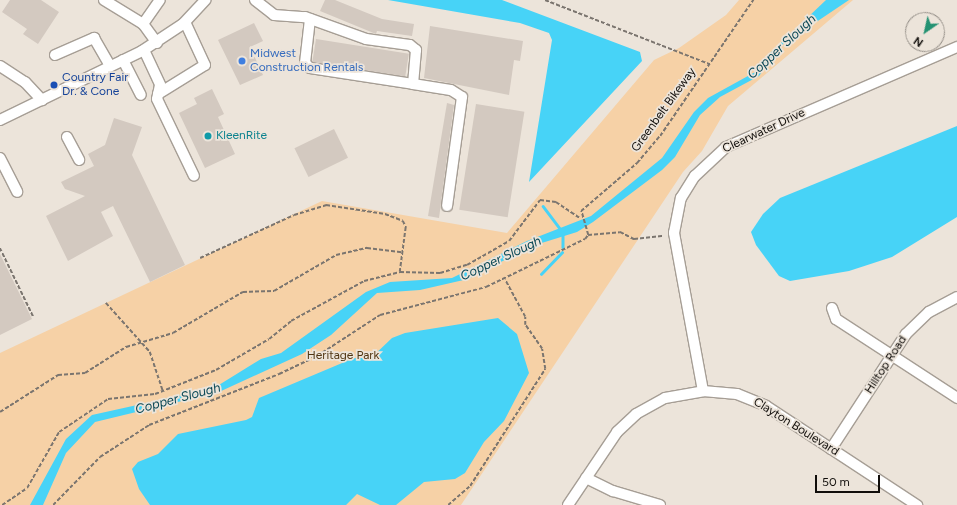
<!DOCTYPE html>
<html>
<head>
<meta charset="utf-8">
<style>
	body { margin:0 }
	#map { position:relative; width:957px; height:505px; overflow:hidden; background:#ece4da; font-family:Figtree,sans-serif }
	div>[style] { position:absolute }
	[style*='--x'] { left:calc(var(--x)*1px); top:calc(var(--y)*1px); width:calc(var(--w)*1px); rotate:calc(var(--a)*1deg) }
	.green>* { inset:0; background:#f6d1a6 }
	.water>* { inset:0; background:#47d3f7 }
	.stream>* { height:2.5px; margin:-1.25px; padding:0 1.25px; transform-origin:1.25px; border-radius:1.25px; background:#47d3f7 }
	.building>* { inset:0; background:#d3c9c0; transform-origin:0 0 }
	.path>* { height:1.5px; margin-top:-0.75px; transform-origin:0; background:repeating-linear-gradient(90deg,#7b756f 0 4px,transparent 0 6px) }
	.roads { filter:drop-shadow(1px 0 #a69e95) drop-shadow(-1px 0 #a69e95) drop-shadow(0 1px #a69e95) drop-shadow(0 -1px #a69e95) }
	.minor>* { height:10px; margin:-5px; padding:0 5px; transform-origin:5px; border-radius:5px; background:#fff }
	.dots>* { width:11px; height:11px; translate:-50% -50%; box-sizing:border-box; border:2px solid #ece4da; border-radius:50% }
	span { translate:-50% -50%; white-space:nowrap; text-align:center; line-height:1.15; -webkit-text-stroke:3.5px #ece4da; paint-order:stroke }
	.shop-label { font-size:12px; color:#366cbe }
	.left { translate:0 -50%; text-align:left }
	.transit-label { font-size:12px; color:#164399 }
	.street-label { font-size:12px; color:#110e0b }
	.culture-label { font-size:12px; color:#0d838f }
	.park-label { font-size:12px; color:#513613 }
	.water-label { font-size:13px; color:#0a4856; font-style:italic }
	.north { position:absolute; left:905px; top:12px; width:40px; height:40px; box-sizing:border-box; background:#ece4da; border:1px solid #948e87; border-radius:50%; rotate:214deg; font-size:11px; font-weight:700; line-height:16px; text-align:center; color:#110e0b }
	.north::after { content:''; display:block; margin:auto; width:14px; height:18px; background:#249272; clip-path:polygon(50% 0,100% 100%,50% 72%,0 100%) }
	.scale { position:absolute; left:815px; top:475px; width:65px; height:18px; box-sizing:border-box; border:2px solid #110e0b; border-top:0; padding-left:5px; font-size:12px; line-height:14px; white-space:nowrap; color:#110e0b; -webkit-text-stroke:3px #ece4da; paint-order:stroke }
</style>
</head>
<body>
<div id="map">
	<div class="green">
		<div style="clip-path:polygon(739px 0,853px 0,728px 106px,702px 151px,683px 172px,461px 505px,0 505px,0 353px,322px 201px,507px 233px,654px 60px,679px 48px,726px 15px)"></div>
	</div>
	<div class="water">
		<div style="clip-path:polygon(388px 0,502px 0,640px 52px,642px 61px,529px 182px,552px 40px,549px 33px,520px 23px)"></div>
		<div style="clip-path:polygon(826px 0,849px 0,782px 45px,759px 76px,720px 97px,700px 115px,675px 157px,662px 170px,593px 222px,577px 232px,532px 246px,468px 279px,420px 290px,377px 293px,331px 335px,302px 354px,219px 392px,95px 422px,66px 453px,43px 505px,30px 505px,66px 439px,92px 415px,214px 388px,261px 359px,281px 353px,366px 292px,390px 282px,452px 278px,527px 241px,591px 216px,662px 158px,694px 112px,708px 98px,757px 71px,767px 56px)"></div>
		<div style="clip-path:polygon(957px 126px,957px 217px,892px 257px,849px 271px,790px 281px,779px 276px,756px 245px,751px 232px,763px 214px,780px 198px)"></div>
		<div style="clip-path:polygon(498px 318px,517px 334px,529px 373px,504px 421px,484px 442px,465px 473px,455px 479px,424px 482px,396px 505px,380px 505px,357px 494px,346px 505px,150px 505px,139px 489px,132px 469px,138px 462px,158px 454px,178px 434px,246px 420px,252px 417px,259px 398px,354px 358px,371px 358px,392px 338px,405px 333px)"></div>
	</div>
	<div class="stream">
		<div style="--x:543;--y:206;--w:34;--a:53"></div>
		<div style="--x:563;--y:233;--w:14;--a:90"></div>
		<div style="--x:541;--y:274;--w:30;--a:-46"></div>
	</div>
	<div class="building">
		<div style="clip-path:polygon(10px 0,41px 0,59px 12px,38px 44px,23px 34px,27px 29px,2px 12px)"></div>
		<div style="clip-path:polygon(325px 0,335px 0,382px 19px,414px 24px,412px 36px,377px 31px,376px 34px,320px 11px)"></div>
		<div style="clip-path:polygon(254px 23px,263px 41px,250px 47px,263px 75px,240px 85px,218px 40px)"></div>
		<div style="clip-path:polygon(430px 26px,523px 41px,520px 61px,514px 60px,509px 95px,424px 78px)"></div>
		<div style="left:316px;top:39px;width:94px;height:23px;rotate:9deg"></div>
		<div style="clip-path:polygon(212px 89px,224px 114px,218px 117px,235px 154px,205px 168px,179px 113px,197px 104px,194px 98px)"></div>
		<div style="clip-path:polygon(447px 103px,454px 105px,439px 218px,428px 216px)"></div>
		<div style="left:476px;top:104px;width:49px;height:107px;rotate:9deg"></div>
		<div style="clip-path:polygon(114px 118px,142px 127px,132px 155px,185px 265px,150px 282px,113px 206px,101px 212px,113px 236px,68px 261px,46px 216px,85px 196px,65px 189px,61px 182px,94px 166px,88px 154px,105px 145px)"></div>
		<div style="left:334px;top:129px;width:32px;height:44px;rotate:64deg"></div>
		<div style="clip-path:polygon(0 254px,32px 319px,0 335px)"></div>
	</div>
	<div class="path">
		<div style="--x:545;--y:0;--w:176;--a:21.3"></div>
		<div style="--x:588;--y:235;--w:32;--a:-5"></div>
		<div style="--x:620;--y:232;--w:16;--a:27"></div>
		<div style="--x:634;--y:239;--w:30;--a:-6"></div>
		<div style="--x:0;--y:248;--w:76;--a:64.1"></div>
		<div style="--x:200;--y:258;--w:103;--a:-24.6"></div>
		<div style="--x:294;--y:215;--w:34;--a:-17"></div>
		<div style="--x:326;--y:205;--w:60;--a:8.7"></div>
		<div style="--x:385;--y:214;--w:19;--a:21"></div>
		<div style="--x:403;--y:221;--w:7;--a:63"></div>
		<div style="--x:406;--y:227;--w:45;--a:97.6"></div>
		<div style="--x:106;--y:303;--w:66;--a:48.1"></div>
		<div style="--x:150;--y:352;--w:41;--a:71.6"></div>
		<div style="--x:0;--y:412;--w:69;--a:-32.5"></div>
		<div style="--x:58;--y:375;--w:27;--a:-4"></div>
		<div style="--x:85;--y:373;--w:49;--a:-32.4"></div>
		<div style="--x:126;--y:347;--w:49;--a:-16.6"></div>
		<div style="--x:173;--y:333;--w:81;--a:-30.4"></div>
		<div style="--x:243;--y:292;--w:31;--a:-2"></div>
		<div style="--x:274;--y:291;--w:72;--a:-30.1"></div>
		<div style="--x:336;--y:255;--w:32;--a:-13"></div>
		<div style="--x:367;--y:248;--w:35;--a:7"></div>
		<div style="--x:2;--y:505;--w:30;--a:-34"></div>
		<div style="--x:27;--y:488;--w:64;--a:-60.3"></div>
		<div style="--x:59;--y:432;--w:59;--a:-34"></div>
		<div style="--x:108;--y:399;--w:47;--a:-6.1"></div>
		<div style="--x:155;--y:394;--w:66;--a:-21.5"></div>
		<div style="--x:216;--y:370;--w:61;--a:-30.3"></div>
		<div style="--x:269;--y:339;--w:28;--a:-39"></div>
		<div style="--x:291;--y:321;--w:83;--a:-28.7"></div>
		<div style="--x:364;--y:281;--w:37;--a:-14"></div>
		<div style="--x:400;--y:272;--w:40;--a:1.4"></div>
		<div style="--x:440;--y:273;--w:28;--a:-17"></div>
		<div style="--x:467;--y:265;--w:48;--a:-29.7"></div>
		<div style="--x:509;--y:241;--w:51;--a:-52.9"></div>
		<div style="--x:540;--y:200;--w:16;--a:7"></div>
		<div style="--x:556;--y:202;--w:29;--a:34"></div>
		<div style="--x:53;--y:505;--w:67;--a:-45.6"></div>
		<div style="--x:100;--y:457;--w:59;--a:-33.1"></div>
		<div style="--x:149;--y:425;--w:140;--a:-21.4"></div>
		<div style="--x:279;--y:374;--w:42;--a:-25.3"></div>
		<div style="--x:317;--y:356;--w:75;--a:-33.1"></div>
		<div style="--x:380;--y:315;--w:110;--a:-14.8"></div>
		<div style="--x:486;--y:287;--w:110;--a:-25.9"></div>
		<div style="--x:585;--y:239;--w:5;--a:-53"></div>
		<div style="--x:588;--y:235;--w:25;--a:-106"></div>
		<div style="--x:581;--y:211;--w:74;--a:-40.6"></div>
		<div style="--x:637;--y:163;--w:35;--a:-50"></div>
		<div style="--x:660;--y:136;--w:165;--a:-55.6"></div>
		<div style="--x:448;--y:505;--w:29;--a:-41"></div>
		<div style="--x:470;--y:486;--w:139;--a:-57.3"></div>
		<div style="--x:545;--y:369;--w:20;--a:-99"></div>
		<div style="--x:542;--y:349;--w:29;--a:-125"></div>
		<div style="--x:525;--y:325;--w:8;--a:-90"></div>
		<div style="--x:525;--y:317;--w:42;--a:-118.4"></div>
	</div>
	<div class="roads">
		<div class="minor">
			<div style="--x:104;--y:0;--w:46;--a:31.6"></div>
			<div style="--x:255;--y:0;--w:24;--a:38"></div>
			<div style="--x:274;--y:15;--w:31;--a:4"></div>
			<div style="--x:305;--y:17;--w:65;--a:19.8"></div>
			<div style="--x:366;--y:39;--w:44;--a:7.8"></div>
			<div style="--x:410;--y:45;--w:8;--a:40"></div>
			<div style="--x:416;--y:50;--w:34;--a:95"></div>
			<div style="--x:413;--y:84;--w:38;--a:9"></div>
			<div style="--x:451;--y:90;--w:13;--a:32"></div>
			<div style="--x:462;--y:97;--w:110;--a:97.8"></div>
			<div style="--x:310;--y:19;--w:44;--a:96.5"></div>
			<div style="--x:305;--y:63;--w:7;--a:45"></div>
			<div style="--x:310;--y:68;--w:104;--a:8.8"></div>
			<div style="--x:157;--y:43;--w:24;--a:-126"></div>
			<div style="--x:143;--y:24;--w:29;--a:-55"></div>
			<div style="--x:144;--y:50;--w:38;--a:65"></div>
			<div style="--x:160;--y:85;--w:14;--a:102"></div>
			<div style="--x:157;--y:99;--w:85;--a:64.3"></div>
			<div style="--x:55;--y:55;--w:43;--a:-23.6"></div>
			<div style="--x:94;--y:38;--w:32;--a:60"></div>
			<div style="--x:123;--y:60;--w:39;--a:63"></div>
			<div style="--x:0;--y:66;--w:30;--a:33"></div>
			<div style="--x:25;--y:82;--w:25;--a:47"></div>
			<div style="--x:158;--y:94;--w:55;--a:-31.7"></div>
			<div style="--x:205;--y:65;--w:47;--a:-114.9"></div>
			<div style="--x:0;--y:120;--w:158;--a:-25.9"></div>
			<div style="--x:142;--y:51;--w:49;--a:-33.4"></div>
			<div style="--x:183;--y:24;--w:33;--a:-47"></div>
			<div style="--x:67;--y:137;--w:26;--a:62"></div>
			<div style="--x:0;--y:158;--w:38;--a:63"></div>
			<div style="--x:832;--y:308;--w:12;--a:70"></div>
			<div style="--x:836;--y:319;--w:145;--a:33.1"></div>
			<div style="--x:703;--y:391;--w:161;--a:-100.4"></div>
			<div style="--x:674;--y:233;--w:36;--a:-79"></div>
			<div style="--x:681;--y:198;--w:26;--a:-58"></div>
			<div style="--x:695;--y:176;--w:42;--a:-43.1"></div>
			<div style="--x:726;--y:147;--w:252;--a:-23.4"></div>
			<div style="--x:831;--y:449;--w:137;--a:-56.9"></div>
			<div style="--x:906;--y:334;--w:32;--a:-44"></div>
			<div style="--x:929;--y:312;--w:32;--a:-28"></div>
			<div style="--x:586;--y:478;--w:30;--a:26"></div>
			<div style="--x:613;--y:491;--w:49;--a:16.6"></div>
			<div style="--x:568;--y:505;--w:88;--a:-56.1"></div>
			<div style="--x:617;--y:432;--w:26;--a:-43"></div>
			<div style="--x:636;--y:414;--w:33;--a:-29"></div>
			<div style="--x:665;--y:398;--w:39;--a:-10"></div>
			<div style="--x:703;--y:391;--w:34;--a:5"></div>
			<div style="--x:737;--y:394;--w:31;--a:22"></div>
			<div style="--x:766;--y:406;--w:181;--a:33.3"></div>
		</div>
	</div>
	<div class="dots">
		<div style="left:242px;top:61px;background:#3f7fe0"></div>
		<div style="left:54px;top:85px;background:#1a4fb4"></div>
		<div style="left:208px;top:136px;background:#0f9aa8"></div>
	</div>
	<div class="shop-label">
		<span class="left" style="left:250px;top:61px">Midwest<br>Construction Rentals</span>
	</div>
	<div class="transit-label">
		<span class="left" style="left:62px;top:85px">Country Fair<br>Dr. &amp; Cone</span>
	</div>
	<div class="street-label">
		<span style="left:664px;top:110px;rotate:-54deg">Greenbelt Bikeway</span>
		<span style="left:764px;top:131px;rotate:-25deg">Clearwater Drive</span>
		<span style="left:886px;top:365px;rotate:-57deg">Hilltop Road</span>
		<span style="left:796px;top:427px;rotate:32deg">Clayton Boulevard</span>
	</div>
	<div class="culture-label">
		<span class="left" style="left:216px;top:136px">KleenRite</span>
	</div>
	<div class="park-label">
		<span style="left:343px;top:356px">Heritage Park</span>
	</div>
	<div class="water-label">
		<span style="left:782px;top:47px;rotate:-43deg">Copper Slough</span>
		<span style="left:501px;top:259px;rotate:-25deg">Copper Slough</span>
		<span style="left:178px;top:399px;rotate:-15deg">Copper Slough</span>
	</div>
	<div class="north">N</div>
	<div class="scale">50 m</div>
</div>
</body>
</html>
